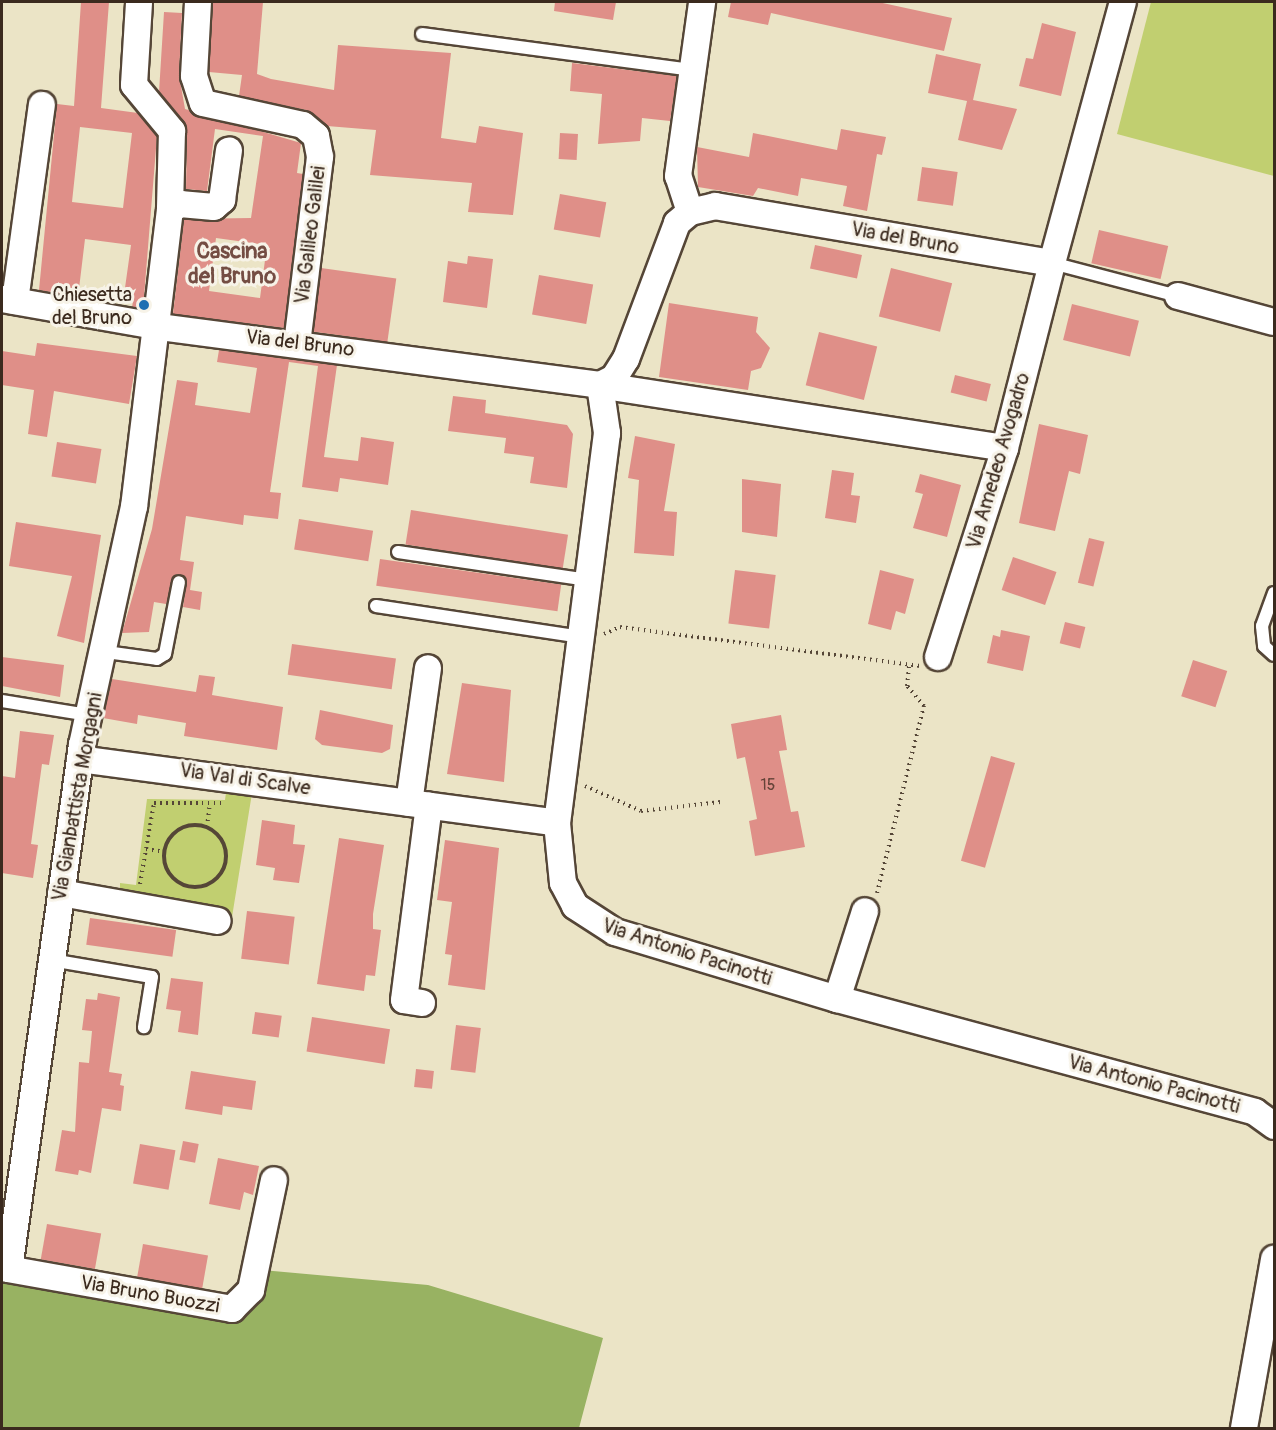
<!DOCTYPE html>
<html>
<head>
<meta charset="utf-8">
<style>
	body { margin:0 }
	#map { position:relative; width:1276px; height:1430px; overflow:hidden; background:#ebe4c6; font-family:Pangolin,sans-serif }
	div>[style] { position:absolute }
	[style*='--x'] { left:calc(var(--x)*1px); top:calc(var(--y)*1px); width:calc(var(--w)*1px); rotate:calc(var(--a)*1deg) }
	.green>* { inset:0; background:#c1cf70 }
	.forest>* { inset:0; background:#98b262 }
	.building>* { inset:0; background:#df8f88; transform-origin:0 0 }
	.path>* { height:4px; margin-top:-2px; transform-origin:0; background:repeating-linear-gradient(90deg,#554637 0 1.5px,transparent 0 6px) }
	.path>.ring { margin:-2px; padding:0; box-sizing:content-box; background:none; border:4px solid #554637; border-radius:50% }
	.roads { filter:drop-shadow(2px 0 #554637) drop-shadow(-2px 0 #554637) drop-shadow(0 2px #554637) drop-shadow(0 -2px #554637) }
	.lane>* { height:12px; margin:-6px; padding:0 6px; transform-origin:6px; border-radius:6px; background:#fff }
	.street>* { height:26px; margin:-13px; padding:0 13px; transform-origin:13px; border-radius:13px; background:#fff }
	.dots>* { width:16px; height:16px; translate:-50% -50%; box-sizing:border-box; border:3px solid #f7f3e8; border-radius:50% }
	span { translate:-50% -50%; white-space:nowrap; text-align:center; line-height:1.15; -webkit-text-stroke:6px #f7f3e8; paint-order:stroke }
	.number-label { font-size:16px; color:#644338 }
	.number-label span { -webkit-text-stroke-width:0 }
	.street-label { font-size:20px; color:#3b2a1e }
	.poi-label { font-size:20px; color:#3b2a1e }
	.right { translate:-100% -50%; text-align:right }
	.quarter-label { font-size:22px; color:#744d43; font-weight:700 }
	.frame { position:absolute; inset:0; border:3px solid #3b2a1e; pointer-events:none }
</style>
</head>
<body>
<div id="map">
	<div class="green">
		<div style="clip-path:polygon(1151px 2px,1274px 2px,1274px 176px,1117px 134px)"></div>
		<div style="clip-path:polygon(227px 785px,253px 787px,232px 917px,120px 895px,120px 883px,136px 885px,147px 799px,225px 800px)"></div>
	</div>
	<div class="forest">
		<div style="clip-path:polygon(262px 1270px,428px 1285px,603px 1338px,579px 1428px,2px 1428px,2px 1275px,236px 1314px)"></div>
	</div>
	<div class="building">
		<div style="clip-path:polygon(evenodd,81px 2px,109px 2px,101px 108px,138px 113px,157px 136px,143px 309px,132px 307px,134px 296px,124px 295px,131px 245px,85px 239px,78px 297px,39px 290px,57px 104px,74px 106px,81px 2px,80px 127px,132px 133px,123px 208px,72px 202px,80px 127px)"></div>
		<div style="clip-path:polygon(213px 2px,263px 2px,257px 74px,271px 79px,334px 90px,338px 45px,451px 53px,441px 138px,476px 143px,479px 126px,523px 133px,513px 215px,468px 212px,472px 183px,370px 175px,376px 130px,327px 126px,306px 110px,239px 96px,242px 75px,209px 72px)"></div>
		<div style="clip-path:polygon(555px 2px,616px 2px,613px 20px,554px 11px)"></div>
		<div style="clip-path:polygon(731px 2px,878px 2px,952px 18px,944px 51px,771px 13px,768px 25px,728px 17px)"></div>
		<div style="clip-path:polygon(evenodd,164px 12px,182px 13px,179px 75px,185px 109px,301px 143px,297px 173px,303px 174px,284px 328px,173px 314px,184px 219px,251px 218px,263px 136px,215px 129px,207px 191px,186px 189px,187px 131px,159px 92px,164px 12px,216px 238px,267px 245px,260px 298px,209px 291px,216px 238px)"></div>
		<div style="clip-path:polygon(1042px 23px,1076px 32px,1061px 96px,1019px 86px,1026px 58px,1033px 59px)"></div>
		<div style="clip-path:polygon(936px 54px,981px 64px,973px 100px,1017px 109px,1002px 150px,958px 140px,967px 101px,928px 93px)"></div>
		<div style="clip-path:polygon(572px 63px,677px 76px,670px 121px,642px 118px,640px 141px,598px 144px,602px 94px,570px 91px)"></div>
		<div style="clip-path:polygon(841px 129px,886px 137px,882px 155px,877px 154px,867px 211px,843px 206px,847px 186px,801px 178px,798px 196px,758px 188px,753px 196px,698px 187px,697px 147px,749px 157px,753px 133px,837px 150px)"></div>
		<div style="left:560px;top:133px;width:18px;height:26px;rotate:3deg"></div>
		<div style="left:922px;top:167px;width:36px;height:34px;rotate:8deg"></div>
		<div style="left:560px;top:194px;width:47px;height:36px;rotate:10deg"></div>
		<div style="left:1099px;top:230px;width:71px;height:34px;rotate:13deg"></div>
		<div style="left:815px;top:245px;width:48px;height:24px;rotate:12deg"></div>
		<div style="clip-path:polygon(468px 256px,493px 259px,487px 308px,443px 302px,448px 261px,467px 264px)"></div>
		<div style="left:321px;top:268px;width:76px;height:64px;rotate:8deg"></div>
		<div style="left:891px;top:268px;width:63px;height:50px;rotate:14deg"></div>
		<div style="left:539px;top:275px;width:55px;height:40px;rotate:10deg"></div>
		<div style="clip-path:polygon(669px 303px,758px 317px,756px 332px,770px 348px,761px 368px,751px 371px,748px 390px,659px 377px)"></div>
		<div style="left:1072px;top:304px;width:69px;height:37px;rotate:14deg"></div>
		<div style="left:819px;top:332px;width:60px;height:55px;rotate:14deg"></div>
		<div style="clip-path:polygon(37px 343px,137px 356px,129px 404px,54px 391px,47px 437px,28px 434px,34px 390px,2px 385px,2px 351px,35px 356px)"></div>
		<div style="clip-path:polygon(219px 350px,337px 365px,324px 457px,358px 461px,361px 437px,394px 442px,388px 485px,340px 478px,338px 492px,302px 487px,318px 366px,289px 362px,270px 492px,281px 493px,278px 519px,244px 515px,243px 525px,186px 516px,180px 560px,194px 562px,190px 590px,202px 592px,200px 610px,183px 607px,187px 580px,177px 574px,166px 604px,154px 602px,149px 632px,122px 633px,152px 529px,177px 380px,198px 383px,195px 405px,250px 413px,257px 368px,217px 362px)"></div>
		<div style="left:955px;top:375px;width:37px;height:18px;rotate:14deg"></div>
		<div style="clip-path:polygon(453px 396px,486px 400px,485px 413px,567px 425px,573px 434px,567px 488px,530px 483px,534px 457px,504px 453px,506px 438px,448px 431px)"></div>
		<div style="clip-path:polygon(1039px 424px,1088px 435px,1080px 474px,1069px 471px,1055px 531px,1019px 523px)"></div>
		<div style="clip-path:polygon(635px 436px,675px 444px,664px 511px,677px 512px,674px 556px,634px 553px,639px 480px,628px 478px)"></div>
		<div style="left:57px;top:442px;width:45px;height:35px;rotate:9deg"></div>
		<div style="clip-path:polygon(832px 470px,854px 473px,851px 495px,860px 496px,856px 523px,825px 518px)"></div>
		<div style="clip-path:polygon(920px 474px,961px 485px,947px 537px,913px 528px,923px 494px,915px 492px)"></div>
		<div style="clip-path:polygon(742px 479px,781px 484px,777px 537px,742px 532px)"></div>
		<div style="left:411px;top:510px;width:159px;height:35px;rotate:9deg"></div>
		<div style="left:299px;top:519px;width:75px;height:31px;rotate:9deg"></div>
		<div style="clip-path:polygon(16px 522px,101px 535px,84px 643px,57px 636px,72px 576px,9px 566px)"></div>
		<div style="left:1089px;top:538px;width:16px;height:46px;rotate:14deg"></div>
		<div style="left:1013px;top:557px;width:46px;height:35px;rotate:19deg"></div>
		<div style="left:380px;top:559px;width:183px;height:27px;rotate:8deg"></div>
		<div style="left:735px;top:570px;width:41px;height:54px;rotate:7deg"></div>
		<div style="clip-path:polygon(880px 570px,914px 579px,905px 614px,896px 611px,891px 630px,868px 624px)"></div>
		<div style="left:1065px;top:622px;width:21px;height:22px;rotate:14deg"></div>
		<div style="clip-path:polygon(1001px 630px,1030px 636px,1023px 671px,987px 663px,993px 635px,1000px 637px)"></div>
		<div style="left:292px;top:644px;width:105px;height:31px;rotate:8deg"></div>
		<div style="clip-path:polygon(2px 657px,64px 665px,60px 697px,2px 686px)"></div>
		<div style="left:1193px;top:660px;width:36px;height:38px;rotate:18deg"></div>
		<div style="clip-path:polygon(199px 675px,215px 677px,212px 695px,283px 707px,277px 750px,184px 736px,186px 723px,138px 715px,137px 724px,103px 718px,112px 679px,196px 692px)"></div>
		<div style="clip-path:polygon(462px 683px,511px 690px,504px 782px,447px 774px)"></div>
		<div style="clip-path:polygon(320px 710px,393px 725px,390px 749px,382px 753px,322px 745px,315px 739px)"></div>
		<div style="clip-path:polygon(781px 715px,787px 750px,779px 751px,791px 812px,798px 811px,805px 847px,755px 856px,749px 821px,757px 819px,745px 757px,737px 759px,731px 724px)"></div>
		<div style="clip-path:polygon(20px 731px,54px 735px,49px 765px,42px 764px,31px 844px,38px 845px,33px 878px,2px 873px,2px 776px,15px 778px)"></div>
		<div style="left:991px;top:756px;width:25px;height:109px;rotate:16deg"></div>
		<div style="clip-path:polygon(262px 820px,295px 825px,293px 844px,305px 845px,299px 883px,273px 880px,275px 868px,256px 865px)"></div>
		<div style="clip-path:polygon(339px 838px,384px 845px,373px 914px,373px 929px,381px 930px,375px 976px,366px 975px,364px 991px,317px 984px)"></div>
		<div style="clip-path:polygon(445px 840px,499px 848px,485px 990px,448px 985px,452px 955px,445px 954px,452px 902px,437px 900px)"></div>
		<div style="left:247px;top:911px;width:48px;height:48px;rotate:7deg"></div>
		<div style="left:90px;top:918px;width:87px;height:27px;rotate:8deg"></div>
		<div style="clip-path:polygon(171px 978px,203px 982px,198px 1035px,178px 1032px,181px 1011px,166px 1009px)"></div>
		<div style="clip-path:polygon(98px 993px,120px 997px,109px 1072px,122px 1074px,120px 1085px,124px 1086px,121px 1111px,102px 1108px,91px 1173px,79px 1170px,78px 1175px,55px 1171px,62px 1130px,75px 1132px,79px 1062px,89px 1063px,92px 1031px,82px 1030px,86px 999px,97px 1000px)"></div>
		<div style="left:255px;top:1012px;width:27px;height:22px;rotate:8deg"></div>
		<div style="left:312px;top:1017px;width:79px;height:35px;rotate:9deg"></div>
		<div style="left:456px;top:1025px;width:25px;height:45px;rotate:7deg"></div>
		<div style="left:416px;top:1069px;width:18px;height:18px;rotate:6deg"></div>
		<div style="clip-path:polygon(191px 1071px,256px 1081px,252px 1110px,223px 1106px,222px 1115px,185px 1109px)"></div>
		<div style="left:183px;top:1141px;width:16px;height:19px;rotate:11deg"></div>
		<div style="left:140px;top:1144px;width:36px;height:40px;rotate:10deg"></div>
		<div style="clip-path:polygon(218px 1158px,259px 1166px,253px 1195px,244px 1192px,240px 1210px,209px 1204px)"></div>
		<div style="left:47px;top:1224px;width:55px;height:36px;rotate:10deg"></div>
		<div style="left:143px;top:1244px;width:66px;height:34px;rotate:10deg"></div>
	</div>
	<div class="path">
		<div style="--x:604;--y:634;--w:17;--a:-24"></div>
		<div style="--x:620;--y:627;--w:303;--a:7.4"></div>
		<div style="--x:585;--y:786;--w:61;--a:24.1"></div>
		<div style="--x:641;--y:811;--w:80;--a:-6.5"></div>
		<div class="ring" style="left:164px;top:825px;width:58px;height:58px"></div>
		<div style="--x:207;--y:827;--w:24;--a:-83"></div>
		<div style="--x:146;--y:849;--w:18;--a:9"></div>
		<div style="--x:140;--y:884;--w:82;--a:-80.2"></div>
		<div style="--x:154;--y:803;--w:72;--a:0"></div>
		<div style="--x:877;--y:893;--w:193;--a:-75.9"></div>
		<div style="--x:924;--y:706;--w:26;--a:-130"></div>
		<div style="--x:907;--y:686;--w:20;--a:-84"></div>
	</div>
	<div class="roads">
		<div class="lane">
			<div style="--x:422;--y:34;--w:273;--a:7.6"></div>
			<div style="--x:1052;--y:263;--w:130;--a:14.7"></div>
			<div style="--x:398;--y:552;--w:192;--a:8.4"></div>
			<div style="--x:1274;--y:593;--w:35;--a:110"></div>
			<div style="--x:1262;--y:626;--w:20;--a:84"></div>
			<div style="--x:1264;--y:646;--w:13;--a:42"></div>
			<div style="--x:376;--y:606;--w:206;--a:8.6"></div>
			<div style="--x:106;--y:652;--w:51;--a:7.8"></div>
			<div style="--x:157;--y:659;--w:9;--a:-32"></div>
			<div style="--x:165;--y:654;--w:73;--a:-79"></div>
			<div style="--x:2;--y:701;--w:87;--a:9.2"></div>
			<div style="--x:51;--y:960;--w:102;--a:9.6"></div>
			<div style="--x:152;--y:977;--w:51;--a:99.1"></div>
		</div>
		<div class="street">
			<div style="--x:198;--y:2;--w:74;--a:93.1"></div>
			<div style="--x:194;--y:76;--w:28;--a:72"></div>
			<div style="--x:203;--y:103;--w:102;--a:12.4"></div>
			<div style="--x:303;--y:125;--w:17;--a:40"></div>
			<div style="--x:316;--y:136;--w:21;--a:79"></div>
			<div style="--x:320;--y:157;--w:187;--a:97"></div>
			<div style="--x:139;--y:3;--w:82;--a:93.5"></div>
			<div style="--x:134;--y:85;--w:60;--a:50.4"></div>
			<div style="--x:172;--y:131;--w:79;--a:91.5"></div>
			<div style="--x:690;--y:212;--w:38;--a:-108"></div>
			<div style="--x:678;--y:176;--w:176;--a:-82.1"></div>
			<div style="--x:1178;--y:296;--w:99;--a:15.2"></div>
			<div style="--x:2;--y:299;--w:160;--a:10"></div>
			<div style="--x:160;--y:327;--w:444;--a:7.5"></div>
			<div style="--x:600;--y:385;--w:49;--a:81.7"></div>
			<div style="--x:607;--y:433;--w:393;--a:97.3"></div>
			<div style="--x:557;--y:823;--w:60;--a:84.3"></div>
			<div style="--x:563;--y:883;--w:26;--a:62"></div>
			<div style="--x:575;--y:906;--w:48;--a:33"></div>
			<div style="--x:615;--y:932;--w:232;--a:16.8"></div>
			<div style="--x:837;--y:999;--w:433;--a:15.1"></div>
			<div style="--x:1255;--y:1112;--w:24;--a:36"></div>
			<div style="--x:15;--y:301;--w:198;--a:-82.2"></div>
			<div style="--x:1005;--y:448;--w:410;--a:-171.2"></div>
			<div style="--x:600;--y:385;--w:16;--a:-27"></div>
			<div style="--x:614;--y:378;--w:22;--a:-58"></div>
			<div style="--x:626;--y:359;--w:145;--a:-69.4"></div>
			<div style="--x:677;--y:223;--w:17;--a:-40"></div>
			<div style="--x:690;--y:212;--w:26;--a:-13"></div>
			<div style="--x:715;--y:206;--w:342;--a:9.6"></div>
			<div style="--x:1052;--y:263;--w:270;--a:-74.8"></div>
			<div style="--x:938;--y:657;--w:219;--a:-72.2"></div>
			<div style="--x:1005;--y:448;--w:191;--a:-75.7"></div>
			<div style="--x:80;--y:759;--w:481;--a:7.6"></div>
			<div style="--x:409;--y:803;--w:136;--a:-82"></div>
			<div style="--x:61;--y:893;--w:159;--a:10.1"></div>
			<div style="--x:837;--y:999;--w:92;--a:-72.3"></div>
			<div style="--x:422;--y:1003;--w:18;--a:-171"></div>
			<div style="--x:404;--y:1000;--w:196;--a:-82.7"></div>
			<div style="--x:2;--y:1268;--w:234;--a:10.1"></div>
			<div style="--x:232;--y:1309;--w:27;--a:-45"></div>
			<div style="--x:251;--y:1290;--w:112;--a:-78.2"></div>
			<div style="--x:9;--y:1269;--w:529;--a:-82.07"></div>
			<div style="--x:82;--y:745;--w:244;--a:-77.7"></div>
			<div style="--x:134;--y:507;--w:299;--a:-83.1"></div>
			<div style="--x:170;--y:210;--w:12;--a:-31"></div>
			<div style="--x:180;--y:204;--w:34;--a:5"></div>
			<div style="--x:214;--y:207;--w:11;--a:-41"></div>
			<div style="--x:222;--y:200;--w:50;--a:-82"></div>
			<div style="--x:1244;--y:1428;--w:172;--a:-79.9"></div>
		</div>
	</div>
	<div class="dots">
		<div style="left:144px;top:305px;background:#1f6fb2"></div>
	</div>
	<div class="number-label">
		<span style="left:768px;top:785px">15</span>
	</div>
	<div class="street-label">
		<span style="left:310px;top:235px;rotate:-83deg">Via Galileo Galilei</span>
		<span style="left:905px;top:238px;rotate:10deg">Via del Bruno</span>
		<span style="left:300px;top:343px;rotate:7deg">Via del Bruno</span>
		<span style="left:998px;top:461px;rotate:-74deg">Via Amedeo Avogadro</span>
		<span style="left:245px;top:779px;rotate:8deg">Via Val di Scalve</span>
		<span style="left:77px;top:797px;rotate:-80deg">Via Gianbattista Morgagni</span>
		<span style="left:687px;top:952px;rotate:18deg">Via Antonio Pacinotti</span>
		<span style="left:1154px;top:1084px;rotate:15deg">Via Antonio Pacinotti</span>
		<span style="left:150px;top:1294px;rotate:10deg">Via Bruno Buozzi</span>
	</div>
	<div class="poi-label">
		<span class="right" style="left:132px;top:306px">Chiesetta<br>del Bruno</span>
	</div>
	<div class="quarter-label">
		<span style="left:232px;top:264px">Cascina<br>del Bruno</span>
	</div>
	<div class="frame"></div>
</div>
</body>
</html>
